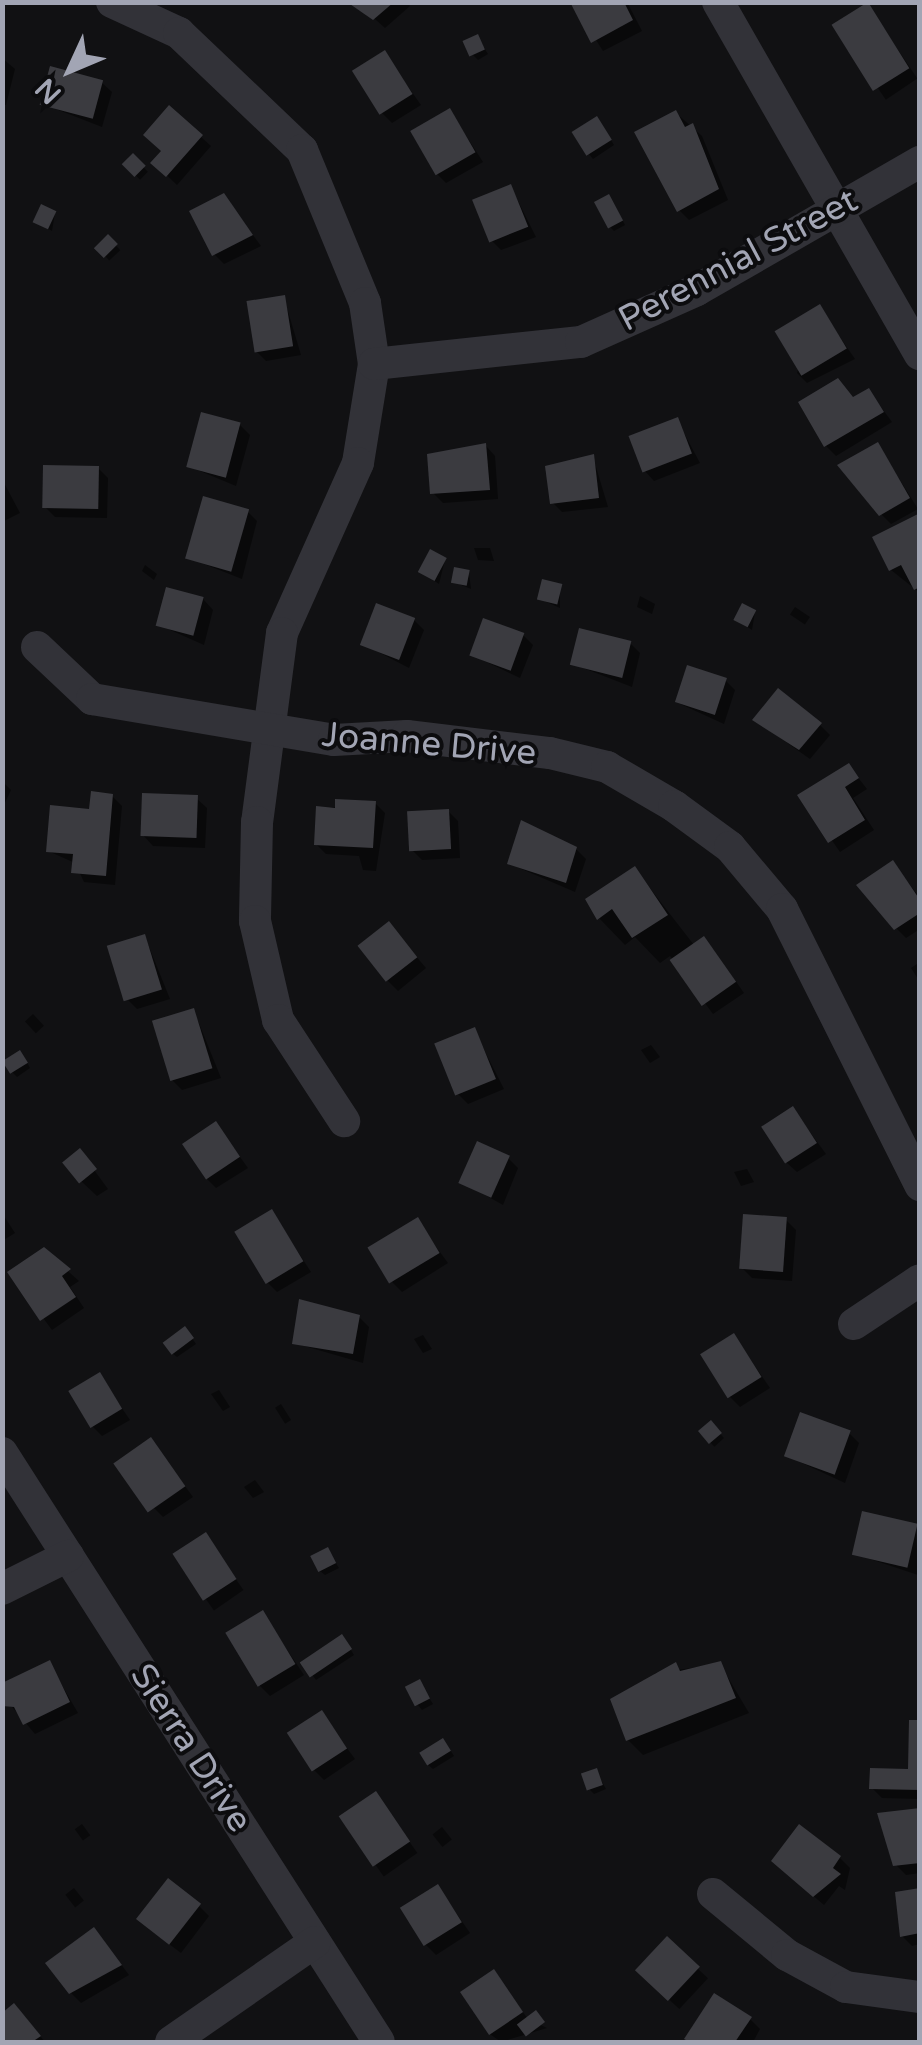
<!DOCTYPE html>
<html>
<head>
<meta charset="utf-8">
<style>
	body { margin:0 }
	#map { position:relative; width:922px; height:2045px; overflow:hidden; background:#111113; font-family:"Varela Round",sans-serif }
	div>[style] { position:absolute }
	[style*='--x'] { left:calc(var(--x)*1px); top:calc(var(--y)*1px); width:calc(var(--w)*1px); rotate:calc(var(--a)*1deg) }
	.shadow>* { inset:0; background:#0007; transform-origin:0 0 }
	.building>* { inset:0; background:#3b3b40; transform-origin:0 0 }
	.minor>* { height:32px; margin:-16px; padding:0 16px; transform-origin:16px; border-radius:16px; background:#323238 }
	span { translate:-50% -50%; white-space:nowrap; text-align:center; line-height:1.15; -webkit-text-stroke:8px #0c0c0e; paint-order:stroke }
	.street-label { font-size:35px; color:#a2a5b4 }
	.frame { position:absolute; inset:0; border:5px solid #a2a5b4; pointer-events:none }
	.north { position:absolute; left:20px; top:20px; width:100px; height:100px; -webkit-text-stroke:8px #0c0c0e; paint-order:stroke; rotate:226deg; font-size:28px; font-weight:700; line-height:40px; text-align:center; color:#a2a5b4 }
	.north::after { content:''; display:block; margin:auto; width:35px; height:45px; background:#a2a5b4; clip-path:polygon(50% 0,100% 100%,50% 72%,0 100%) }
</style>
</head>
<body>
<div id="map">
	<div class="shadow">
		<div style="clip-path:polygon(356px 2px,407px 2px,410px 6px,385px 28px)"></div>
		<div style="clip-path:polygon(572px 2px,627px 2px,642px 31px,603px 51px)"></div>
		<div style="left:867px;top:4px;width:90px;height:38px;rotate:56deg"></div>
		<div style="clip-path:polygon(477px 37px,488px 54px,478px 60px,473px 55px)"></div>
		<div style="clip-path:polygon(384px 53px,421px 105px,392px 123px,382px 113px)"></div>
		<div style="clip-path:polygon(2px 58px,15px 69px,6px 105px,2px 105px)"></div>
		<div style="clip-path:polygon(101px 82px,112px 92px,102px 127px,43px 104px)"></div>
		<div style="clip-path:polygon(450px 111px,483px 162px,446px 183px,436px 173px)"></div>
		<div style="clip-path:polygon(676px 113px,702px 136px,728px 200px,689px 220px,679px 210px)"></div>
		<div style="clip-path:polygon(601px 124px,614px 145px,593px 159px,589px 154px)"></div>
		<div style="clip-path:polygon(201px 137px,211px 146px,177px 185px,154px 163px)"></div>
		<div style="left:133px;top:157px;width:21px;height:11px;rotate:45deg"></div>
		<div style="clip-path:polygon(511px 187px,536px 237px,501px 250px,491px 240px)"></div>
		<div style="clip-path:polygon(224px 196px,261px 246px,224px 264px,214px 254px)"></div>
		<div style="clip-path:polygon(613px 202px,625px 225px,614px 231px,610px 227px)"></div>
		<div style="clip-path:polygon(55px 213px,52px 231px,36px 221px)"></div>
		<div style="left:108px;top:237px;width:18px;height:15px;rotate:47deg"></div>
		<div style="clip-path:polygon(284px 298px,301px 355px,266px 361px,256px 351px)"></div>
		<div style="clip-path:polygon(819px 307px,855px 359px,807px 383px,797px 373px)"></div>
		<div style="clip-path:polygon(869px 391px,892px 422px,836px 456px,826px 446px)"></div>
		<div style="clip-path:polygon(677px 420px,700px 463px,654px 481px,644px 470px)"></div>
		<div style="clip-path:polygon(240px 425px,250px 435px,236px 486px,188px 466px)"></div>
		<div style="clip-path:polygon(878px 445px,918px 509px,891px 524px,881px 514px)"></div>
		<div style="clip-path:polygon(486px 446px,495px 456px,498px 499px,443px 503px,433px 493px)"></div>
		<div style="clip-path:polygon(593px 457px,608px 507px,562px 512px,552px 502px)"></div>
		<div style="clip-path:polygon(98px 468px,108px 478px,107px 518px,55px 517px,45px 507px)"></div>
		<div style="clip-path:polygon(2px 479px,20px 513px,2px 522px)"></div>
		<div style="clip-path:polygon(247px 511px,257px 521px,242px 579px,189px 558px)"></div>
		<div style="clip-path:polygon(920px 517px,920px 593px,891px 570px)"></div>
		<div style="clip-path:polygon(474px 548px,490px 548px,494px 561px,478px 560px)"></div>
		<div style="clip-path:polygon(445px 560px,439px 584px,421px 572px)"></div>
		<div style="clip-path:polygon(145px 565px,157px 574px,154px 580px,142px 571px)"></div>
		<div style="clip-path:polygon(469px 573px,471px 589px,454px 582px)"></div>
		<div style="clip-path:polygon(560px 586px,560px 608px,540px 599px)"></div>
		<div style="clip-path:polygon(640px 596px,655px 604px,652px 614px,637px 607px)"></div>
		<div style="clip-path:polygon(203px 599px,213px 610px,204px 645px,159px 625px)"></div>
		<div style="left:795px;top:607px;width:18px;height:9px;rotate:34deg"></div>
		<div style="clip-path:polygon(755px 612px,752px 630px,736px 619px)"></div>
		<div style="clip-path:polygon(414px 620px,424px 630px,409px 668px,363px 644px)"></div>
		<div style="clip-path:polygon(523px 635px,533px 645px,520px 678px,472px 655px)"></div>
		<div style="clip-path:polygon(630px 643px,640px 653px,632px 687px,573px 664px)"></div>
		<div style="clip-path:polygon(725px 680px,735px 690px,724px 724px,676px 702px)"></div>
		<div style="clip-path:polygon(755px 720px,820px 725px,830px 735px,810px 759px)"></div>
		<div style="clip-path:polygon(849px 766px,867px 789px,853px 798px,874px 830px,840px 852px,801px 796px)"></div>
		<div style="clip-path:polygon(2px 781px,11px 790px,2px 809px)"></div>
		<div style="clip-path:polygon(112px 796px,122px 806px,115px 885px,84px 882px,75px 863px,48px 851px)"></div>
		<div style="clip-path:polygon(196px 798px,207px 808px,205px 848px,153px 846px,143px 835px)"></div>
		<div style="clip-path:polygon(375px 803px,385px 813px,376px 871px,363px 870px,359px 856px,326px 854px,316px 844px,318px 809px)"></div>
		<div style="clip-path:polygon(448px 811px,458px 821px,460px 858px,422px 860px,412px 850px)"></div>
		<div style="clip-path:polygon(576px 849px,586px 859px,575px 892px,510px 864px)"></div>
		<div style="clip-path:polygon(893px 863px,920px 898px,920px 929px,906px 938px,896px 928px)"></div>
		<div style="clip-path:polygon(635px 869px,694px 945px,703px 939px,713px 949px,744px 993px,713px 1014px,670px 956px,660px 963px,635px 937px,625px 945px,599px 918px)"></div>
		<div style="clip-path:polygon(398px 935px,426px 968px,398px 991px,388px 981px)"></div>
		<div style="clip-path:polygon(145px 937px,170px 999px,137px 1009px,127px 999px)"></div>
		<div style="clip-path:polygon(920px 962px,920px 982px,911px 968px)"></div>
		<div style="clip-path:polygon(194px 1011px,221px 1078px,182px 1090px,172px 1080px)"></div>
		<div style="left:33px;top:1014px;width:16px;height:11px;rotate:47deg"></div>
		<div style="clip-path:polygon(474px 1030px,504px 1089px,468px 1104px,458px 1094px)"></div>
		<div style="clip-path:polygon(651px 1045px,660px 1057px,650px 1063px,641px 1050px)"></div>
		<div style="clip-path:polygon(24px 1057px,30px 1068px,17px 1077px,12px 1072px)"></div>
		<div style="clip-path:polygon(793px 1109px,826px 1154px,797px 1172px,787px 1163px)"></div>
		<div style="clip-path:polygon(216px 1124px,248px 1168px,216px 1188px,206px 1178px)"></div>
		<div style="clip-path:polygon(80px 1151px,108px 1189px,97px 1196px,81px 1181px)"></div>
		<div style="clip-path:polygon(508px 1158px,518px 1168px,503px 1205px,462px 1182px)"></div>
		<div style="clip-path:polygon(747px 1169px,754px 1182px,741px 1186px,734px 1172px)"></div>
		<div style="clip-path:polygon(272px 1212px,311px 1272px,277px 1292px,267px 1282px)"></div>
		<div style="clip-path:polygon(2px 1213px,15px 1233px,2px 1241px)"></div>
		<div style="clip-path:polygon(786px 1220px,796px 1230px,792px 1281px,752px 1278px,742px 1268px)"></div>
		<div style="clip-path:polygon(417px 1221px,448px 1263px,402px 1292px,392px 1282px)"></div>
		<div style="clip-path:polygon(44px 1250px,79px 1281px,70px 1287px,84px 1308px,52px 1330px,10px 1273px)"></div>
		<div style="clip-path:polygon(359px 1317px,369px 1327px,363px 1363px,294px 1343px)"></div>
		<div style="clip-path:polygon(189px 1334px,196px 1344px,177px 1357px,172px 1353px)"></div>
		<div style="clip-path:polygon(423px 1335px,432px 1349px,423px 1353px,414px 1339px)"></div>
		<div style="clip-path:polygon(734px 1336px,770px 1388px,740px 1407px,730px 1397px)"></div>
		<div style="clip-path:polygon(99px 1375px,130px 1420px,102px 1436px,92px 1426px)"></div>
		<div style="clip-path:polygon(219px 1390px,230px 1407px,223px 1411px,211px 1394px)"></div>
		<div style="left:281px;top:1404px;width:19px;height:7px;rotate:58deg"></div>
		<div style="left:711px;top:1424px;width:19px;height:13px;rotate:47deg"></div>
		<div style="clip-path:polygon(849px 1433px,859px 1443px,845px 1483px,787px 1456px)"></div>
		<div style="clip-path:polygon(151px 1440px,193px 1497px,163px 1517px,153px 1507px)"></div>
		<div style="clip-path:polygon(255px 1480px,264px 1492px,253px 1498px,244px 1487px)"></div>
		<div style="clip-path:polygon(916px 1526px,918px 1575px,855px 1554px)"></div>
		<div style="left:205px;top:1535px;width:67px;height:36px;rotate:55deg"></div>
		<div style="clip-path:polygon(328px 1551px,339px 1568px,325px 1575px,320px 1571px)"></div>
		<div style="clip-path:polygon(263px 1614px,304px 1675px,270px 1696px,260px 1686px)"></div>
		<div style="clip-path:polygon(346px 1642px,354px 1655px,316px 1680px,303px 1662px)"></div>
		<div style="clip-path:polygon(49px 1663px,78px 1713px,35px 1734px,2px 1695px)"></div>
		<div style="clip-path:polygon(720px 1664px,749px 1713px,643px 1755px,628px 1740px,655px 1673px)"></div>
		<div style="clip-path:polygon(419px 1682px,433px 1704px,422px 1710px,418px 1705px)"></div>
		<div style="clip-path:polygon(321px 1713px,355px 1759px,324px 1780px,314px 1770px)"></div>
		<div style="clip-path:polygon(920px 1723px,920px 1799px,882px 1798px,872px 1788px,910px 1771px)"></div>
		<div style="clip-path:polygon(447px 1745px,454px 1756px,433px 1769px,428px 1765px)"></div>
		<div style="clip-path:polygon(596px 1771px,606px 1789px,594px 1794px,590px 1790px)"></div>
		<div style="left:376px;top:1794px;width:72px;height:41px;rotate:55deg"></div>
		<div style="clip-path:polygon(920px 1810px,920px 1873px,906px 1875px,895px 1864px)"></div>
		<div style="left:82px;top:1824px;width:14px;height:9px;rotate:54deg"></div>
		<div style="left:442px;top:1827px;width:16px;height:12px;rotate:52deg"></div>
		<div style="clip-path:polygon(840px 1858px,850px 1868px,845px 1890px,839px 1886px,824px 1905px,784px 1871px)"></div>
		<div style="clip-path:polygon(438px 1887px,470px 1933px,436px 1955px,426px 1945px)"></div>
		<div style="left:74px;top:1888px;width:16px;height:11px;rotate:52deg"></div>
		<div style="clip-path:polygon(920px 1891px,920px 1944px,912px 1946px,902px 1936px)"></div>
		<div style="clip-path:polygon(199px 1906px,209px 1916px,181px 1953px,149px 1929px)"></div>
		<div style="clip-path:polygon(103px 1940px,129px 1975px,81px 2003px,71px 1993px)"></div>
		<div style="left:667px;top:1940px;width:56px;height:42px;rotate:43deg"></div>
		<div style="clip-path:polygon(493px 1972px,528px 2019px,547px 2028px,501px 2042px,490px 2034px)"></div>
		<div style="clip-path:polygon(2px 2016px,24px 2016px,45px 2042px,2px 2042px)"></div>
		<div style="clip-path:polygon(750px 2019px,760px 2029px,753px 2042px,687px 2038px)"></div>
	</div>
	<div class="building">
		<div style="clip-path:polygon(347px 2px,394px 2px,373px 20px)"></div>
		<div style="clip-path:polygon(570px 2px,624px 2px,633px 20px,591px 43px)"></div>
		<div style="left:868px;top:2px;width:78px;height:43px;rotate:58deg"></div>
		<div style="left:478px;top:34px;width:17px;height:17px;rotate:66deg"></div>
		<div style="left:385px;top:50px;width:52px;height:39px;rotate:58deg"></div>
		<div style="left:50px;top:66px;width:55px;height:40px;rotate:15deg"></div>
		<div style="clip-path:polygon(169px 105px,203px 135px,166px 177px,150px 163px,161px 151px,143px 135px)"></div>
		<div style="left:450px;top:108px;width:51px;height:46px;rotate:60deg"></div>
		<div style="clip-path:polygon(676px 110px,685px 127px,693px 123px,719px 189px,677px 212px,634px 132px)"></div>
		<div style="left:597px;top:116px;width:28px;height:30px;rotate:58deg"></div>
		<div style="left:133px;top:153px;width:18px;height:16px;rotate:45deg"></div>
		<div style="left:511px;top:184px;width:46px;height:42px;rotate:68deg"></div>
		<div style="clip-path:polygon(224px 193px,253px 235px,212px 256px,189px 211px)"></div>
		<div style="left:609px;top:194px;width:30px;height:17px;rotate:62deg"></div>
		<div style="left:41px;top:204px;width:17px;height:20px;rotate:25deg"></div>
		<div style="left:108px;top:234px;width:14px;height:20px;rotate:45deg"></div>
		<div style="left:285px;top:295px;width:52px;height:39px;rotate:81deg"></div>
		<div style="left:820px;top:304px;width:52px;height:53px;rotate:59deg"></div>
		<div style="clip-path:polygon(838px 378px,853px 397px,869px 388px,884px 412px,824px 447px,798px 402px)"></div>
		<div style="left:201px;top:412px;width:41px;height:57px;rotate:15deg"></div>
		<div style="left:678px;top:417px;width:39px;height:53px;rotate:69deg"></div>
		<div style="clip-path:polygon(878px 442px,910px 498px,879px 516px,837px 465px)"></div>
		<div style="clip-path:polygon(486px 443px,490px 490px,430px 494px,427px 454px)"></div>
		<div style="clip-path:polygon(594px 454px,599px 498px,550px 504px,545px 466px)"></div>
		<div style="left:43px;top:465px;width:56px;height:43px;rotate:1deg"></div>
		<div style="left:203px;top:496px;width:48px;height:65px;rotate:16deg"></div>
		<div style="clip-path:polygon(920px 513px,920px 587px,914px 590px,901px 565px,889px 571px,872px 537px)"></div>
		<div style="left:430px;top:549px;width:19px;height:26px;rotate:28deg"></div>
		<div style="left:454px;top:567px;width:16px;height:16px;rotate:11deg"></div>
		<div style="left:542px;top:579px;width:21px;height:21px;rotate:14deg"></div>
		<div style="left:166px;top:587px;width:39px;height:40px;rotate:15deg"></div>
		<div style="left:376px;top:603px;width:42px;height:45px;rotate:21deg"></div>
		<div style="left:742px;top:603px;width:16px;height:19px;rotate:27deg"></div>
		<div style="left:483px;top:618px;width:44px;height:40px;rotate:20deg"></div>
		<div style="left:579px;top:628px;width:54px;height:38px;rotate:14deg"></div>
		<div style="left:687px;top:665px;width:42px;height:39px;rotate:18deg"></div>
		<div style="clip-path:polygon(778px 688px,822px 723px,799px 750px,752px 720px)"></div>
		<div style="clip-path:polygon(849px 763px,859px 778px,845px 787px,865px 820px,828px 843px,797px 795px)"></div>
		<div style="clip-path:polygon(91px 791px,113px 794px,106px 876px,71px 873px,73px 854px,46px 852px,50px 805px,89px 809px)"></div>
		<div style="left:142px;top:793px;width:56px;height:43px;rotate:2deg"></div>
		<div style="clip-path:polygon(335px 799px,376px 801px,373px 848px,314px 845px,316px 806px,335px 808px)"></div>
		<div style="left:449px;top:809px;width:40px;height:42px;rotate:87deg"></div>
		<div style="clip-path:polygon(521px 820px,577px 847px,566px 883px,507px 864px)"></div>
		<div style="clip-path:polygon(893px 860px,920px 900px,920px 913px,894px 930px,856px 885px)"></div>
		<div style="clip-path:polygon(635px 866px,668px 915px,632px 938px,612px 909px,597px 920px,585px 899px)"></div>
		<div style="left:389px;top:921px;width:46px;height:40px;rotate:52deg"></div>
		<div style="left:145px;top:934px;width:58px;height:40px;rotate:73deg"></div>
		<div style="left:704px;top:936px;width:56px;height:42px;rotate:55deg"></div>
		<div style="left:194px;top:1008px;width:63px;height:44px;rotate:73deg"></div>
		<div style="left:475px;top:1027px;width:56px;height:44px;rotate:68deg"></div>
		<div style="left:20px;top:1050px;width:15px;height:21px;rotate:58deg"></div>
		<div style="left:793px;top:1106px;width:44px;height:38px;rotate:57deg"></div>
		<div style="left:216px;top:1121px;width:43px;height:41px;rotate:56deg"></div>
		<div style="left:477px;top:1141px;width:36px;height:46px;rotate:24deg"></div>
		<div style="left:80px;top:1148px;width:27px;height:23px;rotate:51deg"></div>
		<div style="left:272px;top:1209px;width:61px;height:44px;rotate:59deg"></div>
		<div style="left:743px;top:1214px;width:44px;height:55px;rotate:4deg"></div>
		<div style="left:418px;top:1217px;width:42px;height:59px;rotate:59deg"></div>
		<div style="clip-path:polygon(44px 1247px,71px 1269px,62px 1276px,76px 1297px,40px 1321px,7px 1272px)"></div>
		<div style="clip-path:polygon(299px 1299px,360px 1315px,353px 1354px,292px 1344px)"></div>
		<div style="left:185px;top:1326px;width:15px;height:28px;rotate:53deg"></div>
		<div style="left:734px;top:1333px;width:52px;height:40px;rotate:58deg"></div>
		<div style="left:100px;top:1372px;width:43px;height:37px;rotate:59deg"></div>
		<div style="left:800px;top:1412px;width:54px;height:47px;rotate:20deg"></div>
		<div style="left:711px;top:1420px;width:17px;height:17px;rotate:50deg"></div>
		<div style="left:151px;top:1437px;width:60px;height:46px;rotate:55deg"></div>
		<div style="left:862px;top:1511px;width:57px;height:45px;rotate:13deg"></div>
		<div style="left:206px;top:1532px;width:56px;height:40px;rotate:57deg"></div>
		<div style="left:328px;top:1547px;width:18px;height:20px;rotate:63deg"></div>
		<div style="left:263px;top:1610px;width:63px;height:44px;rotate:59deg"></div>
		<div style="left:342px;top:1634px;width:18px;height:51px;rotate:56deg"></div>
		<div style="clip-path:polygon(50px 1660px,70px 1702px,23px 1725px,14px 1707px,2px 1706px,2px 1683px)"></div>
		<div style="clip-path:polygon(721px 1661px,736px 1698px,626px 1741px,610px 1699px,676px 1662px,680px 1671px)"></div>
		<div style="left:420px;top:1679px;width:22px;height:17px;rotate:63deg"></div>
		<div style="left:322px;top:1710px;width:46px;height:42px;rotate:57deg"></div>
		<div style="clip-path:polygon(909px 1720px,920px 1720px,920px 1790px,869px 1789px,870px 1768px,908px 1769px)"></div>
		<div style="left:443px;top:1738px;width:15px;height:28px;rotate:58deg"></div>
		<div style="left:597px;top:1768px;width:18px;height:17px;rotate:71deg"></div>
		<div style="left:376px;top:1791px;width:61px;height:45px;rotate:56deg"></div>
		<div style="clip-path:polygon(920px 1808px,920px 1863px,893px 1866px,877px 1813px)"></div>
		<div style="clip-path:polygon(799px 1824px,841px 1856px,833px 1868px,841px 1874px,813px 1897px,771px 1861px)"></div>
		<div style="left:168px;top:1878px;width:42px;height:52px;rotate:38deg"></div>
		<div style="left:438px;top:1884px;width:45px;height:45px;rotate:58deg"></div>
		<div style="clip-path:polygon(920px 1888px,920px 1933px,900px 1937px,895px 1892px)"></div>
		<div style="clip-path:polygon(94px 1927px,122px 1965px,69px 1994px,45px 1963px)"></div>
		<div style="left:667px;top:1936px;width:45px;height:47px;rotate:43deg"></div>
		<div style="left:494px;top:1969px;width:52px;height:41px;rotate:56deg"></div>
		<div style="clip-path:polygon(714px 1993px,752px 2017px,735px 2042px,690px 2042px,684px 2039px)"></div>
		<div style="clip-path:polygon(14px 2003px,41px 2036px,32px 2042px,2px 2042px,2px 2013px)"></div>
		<div style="left:536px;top:2010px;width:15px;height:24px;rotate:53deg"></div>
	</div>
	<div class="minor">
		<div style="--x:112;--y:2;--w:74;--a:24.8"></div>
		<div style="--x:179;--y:33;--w:170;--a:43.6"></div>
		<div style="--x:302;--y:150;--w:165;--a:67.6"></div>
		<div style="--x:365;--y:303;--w:62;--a:81.6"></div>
		<div style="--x:374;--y:364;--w:100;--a:99.2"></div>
		<div style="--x:358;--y:463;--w:186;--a:114.1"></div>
		<div style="--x:282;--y:633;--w:191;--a:97.5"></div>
		<div style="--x:257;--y:822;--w:99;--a:91.2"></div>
		<div style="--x:255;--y:921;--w:102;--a:76.9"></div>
		<div style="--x:278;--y:1020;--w:121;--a:56.8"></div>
		<div style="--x:718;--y:2;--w:406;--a:60.2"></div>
		<div style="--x:374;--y:364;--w:208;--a:-6.1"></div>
		<div style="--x:581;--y:342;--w:127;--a:-24.1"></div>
		<div style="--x:697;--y:290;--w:257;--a:-29.9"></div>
		<div style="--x:37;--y:647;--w:76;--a:43.4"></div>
		<div style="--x:92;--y:699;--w:245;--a:9.6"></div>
		<div style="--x:334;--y:740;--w:73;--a:-3.1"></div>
		<div style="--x:407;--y:736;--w:144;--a:6.8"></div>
		<div style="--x:550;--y:753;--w:59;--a:13.8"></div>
		<div style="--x:607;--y:767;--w:78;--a:30.2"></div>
		<div style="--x:674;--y:806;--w:69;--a:36.2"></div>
		<div style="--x:730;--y:847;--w:81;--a:50"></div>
		<div style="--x:782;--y:909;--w:309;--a:63.4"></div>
		<div style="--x:854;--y:1324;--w:79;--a:-33.7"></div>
		<div style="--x:2;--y:1453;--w:699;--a:57.38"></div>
		<div style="--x:2;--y:1589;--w:74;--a:-26.6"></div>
		<div style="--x:713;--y:1894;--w:96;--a:39.5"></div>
		<div style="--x:787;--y:1955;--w:67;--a:28.5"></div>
		<div style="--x:846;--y:1987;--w:75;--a:7.7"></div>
		<div style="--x:171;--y:2042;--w:175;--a:-34.8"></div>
	</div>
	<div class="street-label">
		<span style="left:738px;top:260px;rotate:-28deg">Perennial Street</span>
		<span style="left:429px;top:744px;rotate:5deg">Joanne Drive</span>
		<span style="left:191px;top:1748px;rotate:57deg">Sierra Drive</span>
	</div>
	<div class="frame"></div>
	<div class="north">N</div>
</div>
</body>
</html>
